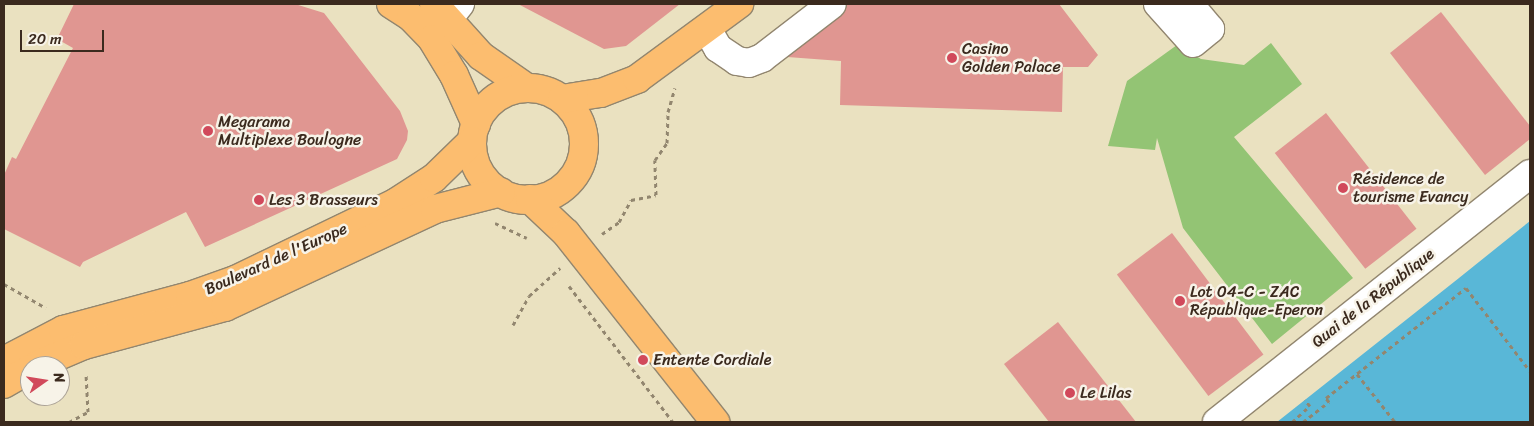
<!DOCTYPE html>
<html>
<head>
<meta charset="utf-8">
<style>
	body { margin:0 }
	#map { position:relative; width:1534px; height:426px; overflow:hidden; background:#eae1c0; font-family:Sriracha,sans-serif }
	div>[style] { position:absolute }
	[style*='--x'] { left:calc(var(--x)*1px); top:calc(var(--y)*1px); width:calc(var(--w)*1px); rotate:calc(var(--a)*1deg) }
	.green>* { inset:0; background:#93c474 }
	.water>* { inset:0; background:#59b7d7 }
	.building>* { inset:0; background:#e09691; transform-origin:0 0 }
	.path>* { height:3px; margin-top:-1.5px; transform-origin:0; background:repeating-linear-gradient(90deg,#92866f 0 4px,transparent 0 8px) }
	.roads { filter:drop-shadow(1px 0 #92866f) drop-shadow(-1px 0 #92866f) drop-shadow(0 1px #92866f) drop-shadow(0 -1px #92866f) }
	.minor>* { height:28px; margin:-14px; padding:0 14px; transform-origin:14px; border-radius:14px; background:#fff }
	.major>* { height:28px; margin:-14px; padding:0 14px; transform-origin:14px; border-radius:14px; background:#fcbd6f }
	.major>.ring { margin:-14px; padding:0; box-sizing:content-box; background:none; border:28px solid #fcbd6f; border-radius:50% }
	.dots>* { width:14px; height:14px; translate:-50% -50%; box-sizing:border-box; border:2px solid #f7f3e8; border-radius:50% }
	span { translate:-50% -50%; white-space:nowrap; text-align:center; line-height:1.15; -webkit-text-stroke:5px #f7f3e8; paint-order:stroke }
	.poi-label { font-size:16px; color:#3b2a1e }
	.left { translate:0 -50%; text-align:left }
	.street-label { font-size:16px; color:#3b2a1e }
	.frame { position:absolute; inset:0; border:5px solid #3b2a1e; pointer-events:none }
	.north { position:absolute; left:20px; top:356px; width:50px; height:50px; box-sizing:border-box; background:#f7f3e8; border:1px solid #aca397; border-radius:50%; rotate:77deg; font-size:14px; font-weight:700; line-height:20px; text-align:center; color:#3b2a1e }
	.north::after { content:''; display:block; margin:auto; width:18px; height:22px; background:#d1495b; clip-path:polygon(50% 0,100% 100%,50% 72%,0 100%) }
	.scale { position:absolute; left:20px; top:30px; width:84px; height:22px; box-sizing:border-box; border:2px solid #3b2a1e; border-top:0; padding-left:6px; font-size:15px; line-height:18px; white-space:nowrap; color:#3b2a1e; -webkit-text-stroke:4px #f7f3e8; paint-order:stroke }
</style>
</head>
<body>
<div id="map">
	<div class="green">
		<div style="clip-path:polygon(1271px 43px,1302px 84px,1234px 137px,1353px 278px,1272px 344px,1183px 228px,1157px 138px,1155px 150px,1108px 146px,1127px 81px,1177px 45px,1201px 59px,1244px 65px)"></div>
	</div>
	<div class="water">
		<div style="clip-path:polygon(1530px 221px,1530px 422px,1277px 422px,1459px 278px)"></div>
	</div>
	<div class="building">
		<div style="clip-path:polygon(74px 4px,295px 4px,324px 13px,400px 111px,408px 131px,407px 140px,397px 159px,205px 247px,186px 212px,83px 262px,80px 267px,4px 229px,4px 175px,12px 157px,16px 159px,73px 48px,57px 39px)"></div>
		<div style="clip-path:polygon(518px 4px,680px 4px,626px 46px,604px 49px)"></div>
		<div style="clip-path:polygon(842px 4px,1059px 4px,1098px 55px,1088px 67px,1063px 67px,1062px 112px,840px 105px,841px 61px,774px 56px)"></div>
		<div style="clip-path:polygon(1441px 12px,1530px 126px,1530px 139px,1485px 175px,1390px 53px)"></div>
		<div style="left:1326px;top:113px;width:147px;height:65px;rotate:52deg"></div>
		<div style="left:1172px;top:233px;width:152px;height:69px;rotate:53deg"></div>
		<div style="clip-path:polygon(1058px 322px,1136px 422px,1049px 422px,1004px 364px)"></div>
	</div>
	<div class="path">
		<div style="--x:495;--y:223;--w:35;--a:25"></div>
		<div style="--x:602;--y:234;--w:21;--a:-35"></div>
		<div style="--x:619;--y:222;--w:25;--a:-61"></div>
		<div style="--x:631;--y:200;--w:25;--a:-11"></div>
		<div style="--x:656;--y:195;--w:35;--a:-92"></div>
		<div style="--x:655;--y:160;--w:21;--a:-55"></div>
		<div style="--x:667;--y:143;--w:31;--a:-88"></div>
		<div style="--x:668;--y:112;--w:25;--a:-74"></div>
		<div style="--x:4;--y:284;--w:48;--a:29.7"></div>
		<div style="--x:569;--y:286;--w:171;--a:52.6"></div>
		<div style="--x:513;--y:325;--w:33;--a:-61"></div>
		<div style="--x:529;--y:296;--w:42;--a:-42.1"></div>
		<div style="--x:1357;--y:374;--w:61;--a:51.6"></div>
		<div style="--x:69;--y:422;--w:21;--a:-28"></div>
		<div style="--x:88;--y:412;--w:37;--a:-93"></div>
		<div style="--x:1292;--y:422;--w:24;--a:-42"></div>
		<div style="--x:1310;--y:406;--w:8;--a:-130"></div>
		<div style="--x:1303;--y:422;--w:33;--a:-38"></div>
		<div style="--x:1329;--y:402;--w:5;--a:-127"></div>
		<div style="--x:1326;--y:398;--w:178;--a:-38.2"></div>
		<div style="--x:1466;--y:288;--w:105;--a:52.4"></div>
	</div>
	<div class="roads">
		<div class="minor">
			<div style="--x:1158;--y:4;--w:52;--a:48.1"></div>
			<div style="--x:1193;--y:43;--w:22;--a:-39"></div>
			<div style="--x:1210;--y:29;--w:33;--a:-130"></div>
			<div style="--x:449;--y:18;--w:18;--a:-52"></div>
			<div style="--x:707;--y:29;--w:22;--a:60"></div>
			<div style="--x:718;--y:48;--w:23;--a:34"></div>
			<div style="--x:737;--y:61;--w:12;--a:9"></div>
			<div style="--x:749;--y:63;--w:14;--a:-21"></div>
			<div style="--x:762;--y:58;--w:88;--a:-37.6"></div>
			<div style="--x:1217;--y:422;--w:399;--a:-38.4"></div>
		</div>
		<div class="major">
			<div style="--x:391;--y:4;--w:24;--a:33"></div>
			<div style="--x:411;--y:17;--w:30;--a:46"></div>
			<div style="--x:432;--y:39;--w:42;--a:58.6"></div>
			<div style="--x:454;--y:75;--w:54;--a:65.8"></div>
			<div style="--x:434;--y:4;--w:70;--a:47.9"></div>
			<div style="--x:481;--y:56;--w:56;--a:34.8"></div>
			<div class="ring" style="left:472px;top:88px;width:84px;height:84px"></div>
			<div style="--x:562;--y:99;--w:39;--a:-9"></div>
			<div style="--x:601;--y:93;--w:39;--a:-21"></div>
			<div style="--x:637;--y:79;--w:127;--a:-36.3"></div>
			<div style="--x:530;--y:199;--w:50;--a:43.4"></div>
			<div style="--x:566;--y:233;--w:241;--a:51.7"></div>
			<div style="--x:4;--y:361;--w:67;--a:-27.7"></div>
			<div style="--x:63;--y:330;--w:131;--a:-15"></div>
			<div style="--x:190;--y:296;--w:48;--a:-19.6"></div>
			<div style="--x:235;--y:280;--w:178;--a:-25.7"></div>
			<div style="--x:395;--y:203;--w:46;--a:-32.7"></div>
			<div style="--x:434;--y:178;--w:53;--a:-44.2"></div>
			<div style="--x:35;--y:366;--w:53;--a:-23.2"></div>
			<div style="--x:84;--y:345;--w:146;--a:-15.1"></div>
			<div style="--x:225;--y:307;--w:232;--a:-25"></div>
			<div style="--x:435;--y:209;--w:68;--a:-14.4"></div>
			<div style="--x:4;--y:384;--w:30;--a:-30"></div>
		</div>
	</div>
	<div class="dots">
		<div style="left:952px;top:58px;background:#d1495b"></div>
		<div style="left:208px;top:131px;background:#d1495b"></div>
		<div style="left:1343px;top:188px;background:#d1495b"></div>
		<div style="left:259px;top:200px;background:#d1495b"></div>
		<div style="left:1180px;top:301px;background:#d1495b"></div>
		<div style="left:643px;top:360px;background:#d1495b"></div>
		<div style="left:1070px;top:393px;background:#d1495b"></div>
	</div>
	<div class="poi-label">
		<span class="left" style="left:962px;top:58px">Casino<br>Golden Palace</span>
		<span class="left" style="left:218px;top:131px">Megarama<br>Multiplexe Boulogne</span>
		<span class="left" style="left:1353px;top:188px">Résidence de<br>tourisme Evancy</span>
		<span class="left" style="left:269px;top:200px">Les 3 Brasseurs</span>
		<span class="left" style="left:1190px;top:301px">Lot 04-C - ZAC<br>République-Eperon</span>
		<span class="left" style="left:653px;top:360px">Entente Cordiale</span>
		<span class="left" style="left:1080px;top:393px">Le Lilas</span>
	</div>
	<div class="street-label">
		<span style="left:276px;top:259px;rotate:-24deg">Boulevard de l'Europe</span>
		<span style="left:1373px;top:298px;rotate:-38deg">Quai de la République</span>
	</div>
	<div class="frame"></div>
	<div class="north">N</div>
	<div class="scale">20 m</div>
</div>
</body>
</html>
